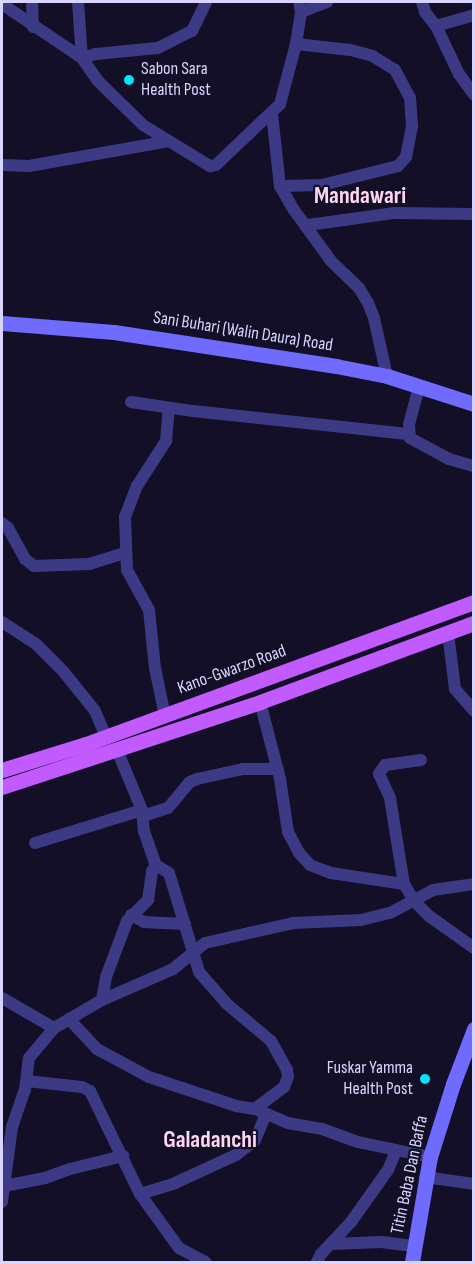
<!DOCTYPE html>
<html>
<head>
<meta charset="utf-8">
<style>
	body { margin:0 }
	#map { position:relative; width:475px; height:1264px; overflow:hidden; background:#130f26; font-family:"Sofia Sans Condensed",sans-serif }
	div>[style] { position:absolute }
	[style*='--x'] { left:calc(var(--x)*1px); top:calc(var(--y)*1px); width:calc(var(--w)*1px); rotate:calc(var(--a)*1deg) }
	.street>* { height:12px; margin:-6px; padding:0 6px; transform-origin:6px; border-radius:6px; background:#3d3a85 }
	.secondary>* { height:15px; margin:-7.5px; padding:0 7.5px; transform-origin:7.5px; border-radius:7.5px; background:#6f6bff }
	.primary>* { height:15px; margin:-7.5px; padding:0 7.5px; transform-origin:7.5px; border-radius:7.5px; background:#c25bff }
	.dots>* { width:16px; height:16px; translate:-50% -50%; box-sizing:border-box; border:3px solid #130f26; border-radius:50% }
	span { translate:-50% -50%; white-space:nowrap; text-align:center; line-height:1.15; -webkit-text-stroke:4.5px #130f26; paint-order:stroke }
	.poi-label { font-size:18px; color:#d9d4ff }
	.left { translate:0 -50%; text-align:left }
	.right { translate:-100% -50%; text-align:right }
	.street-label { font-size:18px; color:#d9d4ff }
	.district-label { font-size:24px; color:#ffd6f0; font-weight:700 }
	.frame { position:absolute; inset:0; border:3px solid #d9d4ff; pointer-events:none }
</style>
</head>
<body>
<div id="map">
	<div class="street">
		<div style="--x:32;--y:2;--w:25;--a:88"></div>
		<div style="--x:78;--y:2;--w:56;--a:85.9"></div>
		<div style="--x:82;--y:58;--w:15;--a:-16"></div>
		<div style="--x:96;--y:54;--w:62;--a:-5.5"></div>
		<div style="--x:158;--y:48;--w:38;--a:-27"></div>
		<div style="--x:192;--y:31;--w:32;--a:-64"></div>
		<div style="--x:422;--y:2;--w:10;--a:73"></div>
		<div style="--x:425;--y:12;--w:18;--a:52"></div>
		<div style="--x:436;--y:26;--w:53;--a:64.4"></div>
		<div style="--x:459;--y:74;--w:26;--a:54"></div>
		<div style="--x:2;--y:4;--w:97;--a:34"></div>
		<div style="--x:82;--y:58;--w:28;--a:55"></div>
		<div style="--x:98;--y:81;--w:63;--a:44.4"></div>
		<div style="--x:143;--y:125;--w:79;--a:31.5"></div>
		<div style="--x:210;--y:166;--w:6;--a:-9"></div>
		<div style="--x:216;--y:165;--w:88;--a:-43.6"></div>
		<div style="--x:280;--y:104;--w:62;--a:-75.1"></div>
		<div style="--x:296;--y:44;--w:32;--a:-81"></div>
		<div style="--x:301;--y:12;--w:10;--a:-101"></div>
		<div style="--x:301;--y:12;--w:28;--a:-21"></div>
		<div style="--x:436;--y:26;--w:40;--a:-16"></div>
		<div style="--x:272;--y:114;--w:72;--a:83.7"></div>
		<div style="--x:280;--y:186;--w:28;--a:60"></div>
		<div style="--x:294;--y:210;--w:63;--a:54"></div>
		<div style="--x:331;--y:261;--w:39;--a:44"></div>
		<div style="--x:359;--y:288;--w:17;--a:59"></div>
		<div style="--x:368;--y:303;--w:16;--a:68"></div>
		<div style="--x:374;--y:318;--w:59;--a:77.4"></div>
		<div style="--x:2;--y:165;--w:27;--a:2"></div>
		<div style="--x:29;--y:166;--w:142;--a:-10.1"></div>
		<div style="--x:280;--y:186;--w:42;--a:-1.4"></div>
		<div style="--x:322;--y:185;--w:78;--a:-14"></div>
		<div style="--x:398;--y:166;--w:12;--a:-48"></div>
		<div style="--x:406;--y:157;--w:32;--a:-79"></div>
		<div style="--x:412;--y:126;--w:28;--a:-94"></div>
		<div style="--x:410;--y:98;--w:32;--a:-118"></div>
		<div style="--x:395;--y:70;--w:26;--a:-148"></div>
		<div style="--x:373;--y:56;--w:24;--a:-165"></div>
		<div style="--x:350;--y:50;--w:54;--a:-173.7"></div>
		<div style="--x:308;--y:225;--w:88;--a:-7.9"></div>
		<div style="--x:395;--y:213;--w:79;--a:0.7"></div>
		<div style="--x:419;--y:387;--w:39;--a:105"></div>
		<div style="--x:409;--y:425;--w:13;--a:86"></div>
		<div style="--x:410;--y:438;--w:44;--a:28.3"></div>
		<div style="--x:449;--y:459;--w:26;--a:16"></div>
		<div style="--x:131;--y:402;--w:63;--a:8.3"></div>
		<div style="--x:193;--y:411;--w:216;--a:6.1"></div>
		<div style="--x:2;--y:523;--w:8;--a:40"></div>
		<div style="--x:8;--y:528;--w:35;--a:61"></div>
		<div style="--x:25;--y:559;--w:11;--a:38"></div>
		<div style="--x:34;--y:566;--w:55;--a:-2.1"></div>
		<div style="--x:89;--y:564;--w:39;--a:-17"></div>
		<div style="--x:2;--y:622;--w:40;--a:32.9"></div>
		<div style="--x:36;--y:644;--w:38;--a:45"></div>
		<div style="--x:63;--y:671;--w:51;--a:51.3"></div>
		<div style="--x:95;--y:711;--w:28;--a:67"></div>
		<div style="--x:448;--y:633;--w:56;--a:82.9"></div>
		<div style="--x:455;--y:689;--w:29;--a:49"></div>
		<div style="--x:260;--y:702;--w:80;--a:75.4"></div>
		<div style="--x:280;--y:779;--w:54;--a:81.4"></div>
		<div style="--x:288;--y:832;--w:24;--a:62"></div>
		<div style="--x:299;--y:853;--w:16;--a:47"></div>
		<div style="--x:310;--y:865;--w:22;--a:21"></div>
		<div style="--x:331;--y:873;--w:74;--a:8.6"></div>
		<div style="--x:165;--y:716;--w:49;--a:-101.8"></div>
		<div style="--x:155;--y:668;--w:58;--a:-95.9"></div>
		<div style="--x:149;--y:610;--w:46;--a:-118.8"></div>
		<div style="--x:127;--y:570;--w:53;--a:-92.2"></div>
		<div style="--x:125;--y:517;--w:33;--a:-69"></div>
		<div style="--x:137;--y:486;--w:54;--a:-57.2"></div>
		<div style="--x:166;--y:441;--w:33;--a:-85"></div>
		<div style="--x:117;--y:750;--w:65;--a:67.4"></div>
		<div style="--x:142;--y:810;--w:21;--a:85"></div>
		<div style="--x:144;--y:831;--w:36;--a:71"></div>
		<div style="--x:156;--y:865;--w:15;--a:32"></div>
		<div style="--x:169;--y:873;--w:103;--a:73.1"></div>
		<div style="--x:199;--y:972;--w:43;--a:48.8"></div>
		<div style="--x:227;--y:1004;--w:57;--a:40.1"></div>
		<div style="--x:271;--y:1041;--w:33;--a:61"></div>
		<div style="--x:287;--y:1070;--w:7;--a:82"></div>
		<div style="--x:288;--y:1077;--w:11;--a:112"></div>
		<div style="--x:284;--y:1087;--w:36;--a:143"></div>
		<div style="--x:421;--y:760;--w:36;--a:172"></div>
		<div style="--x:385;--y:765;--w:11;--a:124"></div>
		<div style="--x:379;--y:774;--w:26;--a:65"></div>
		<div style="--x:390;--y:798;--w:87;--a:80.8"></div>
		<div style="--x:404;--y:884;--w:21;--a:59"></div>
		<div style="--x:415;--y:902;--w:20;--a:45"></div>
		<div style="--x:429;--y:916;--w:55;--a:35.4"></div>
		<div style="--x:143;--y:816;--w:26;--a:-18"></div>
		<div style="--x:168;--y:808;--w:34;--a:-50"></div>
		<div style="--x:190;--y:782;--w:8;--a:-23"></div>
		<div style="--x:197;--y:779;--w:47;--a:-12.3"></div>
		<div style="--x:243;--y:769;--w:35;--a:0"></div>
		<div style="--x:35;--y:843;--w:112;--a:-17.1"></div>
		<div style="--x:131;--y:915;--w:15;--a:28"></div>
		<div style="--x:144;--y:922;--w:41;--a:2.8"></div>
		<div style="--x:2;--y:998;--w:60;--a:30"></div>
		<div style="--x:102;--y:1000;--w:23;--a:-80"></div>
		<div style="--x:106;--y:977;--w:60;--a:-69.4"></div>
		<div style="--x:127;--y:921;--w:30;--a:-45"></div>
		<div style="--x:148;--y:900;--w:29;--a:-82"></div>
		<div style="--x:152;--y:871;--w:7;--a:-56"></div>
		<div style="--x:69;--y:1019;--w:41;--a:47"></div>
		<div style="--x:97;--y:1049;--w:59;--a:28.3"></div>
		<div style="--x:149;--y:1077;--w:92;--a:18.4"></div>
		<div style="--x:236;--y:1106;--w:19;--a:9"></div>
		<div style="--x:255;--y:1109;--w:36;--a:23"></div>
		<div style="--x:288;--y:1123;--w:35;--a:10"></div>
		<div style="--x:322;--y:1129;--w:38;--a:20"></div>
		<div style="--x:358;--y:1142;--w:74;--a:11.8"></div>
		<div style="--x:27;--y:1081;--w:55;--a:6.2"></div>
		<div style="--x:82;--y:1087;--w:9;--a:27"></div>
		<div style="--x:90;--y:1091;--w:114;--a:64.1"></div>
		<div style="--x:140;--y:1194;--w:67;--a:54.2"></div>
		<div style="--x:179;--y:1248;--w:30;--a:28"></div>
		<div style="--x:425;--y:1177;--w:49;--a:8.1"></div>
		<div style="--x:4;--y:1186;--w:42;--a:-11"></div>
		<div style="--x:45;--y:1178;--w:27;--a:-20"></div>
		<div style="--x:70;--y:1169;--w:55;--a:-13.8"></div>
		<div style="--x:140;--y:1194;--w:37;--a:-17"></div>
		<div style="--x:175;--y:1183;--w:67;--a:-24.7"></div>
		<div style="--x:236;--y:1155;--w:24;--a:-38"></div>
		<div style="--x:255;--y:1140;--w:28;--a:-67"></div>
		<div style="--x:2;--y:1202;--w:76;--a:-82.4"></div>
		<div style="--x:12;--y:1127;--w:39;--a:-71"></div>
		<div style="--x:25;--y:1090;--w:32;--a:-83"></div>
		<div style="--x:29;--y:1058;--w:39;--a:-50"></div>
		<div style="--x:54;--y:1028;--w:56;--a:-30.3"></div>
		<div style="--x:102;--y:1000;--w:77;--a:-23.6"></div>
		<div style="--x:173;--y:969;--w:41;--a:-39.1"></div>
		<div style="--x:205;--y:943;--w:90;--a:-12.8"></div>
		<div style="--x:293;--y:923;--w:68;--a:-2.5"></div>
		<div style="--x:361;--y:920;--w:30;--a:-14"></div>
		<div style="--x:390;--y:913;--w:49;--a:-28.1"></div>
		<div style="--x:433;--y:890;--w:41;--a:-8.3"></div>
		<div style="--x:332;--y:1244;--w:49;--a:-2.3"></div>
		<div style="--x:381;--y:1242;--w:33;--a:7"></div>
		<div style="--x:317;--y:1262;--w:9;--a:-63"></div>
		<div style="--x:321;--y:1254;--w:44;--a:-46.8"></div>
		<div style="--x:351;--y:1222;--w:64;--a:-54.6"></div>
		<div style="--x:388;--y:1170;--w:21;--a:-67"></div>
	</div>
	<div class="secondary">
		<div style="--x:2;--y:323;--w:112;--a:4.6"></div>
		<div style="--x:114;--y:332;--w:225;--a:8.7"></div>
		<div style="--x:336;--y:366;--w:52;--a:11.1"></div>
		<div style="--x:387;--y:376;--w:91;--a:17.8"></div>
		<div style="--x:412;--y:1262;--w:107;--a:-80.3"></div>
		<div style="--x:430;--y:1157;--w:77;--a:-72.5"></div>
		<div style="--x:453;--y:1084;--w:59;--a:-69.1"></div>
	</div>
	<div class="primary">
		<div style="--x:2;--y:770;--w:88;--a:-17.2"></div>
		<div style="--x:86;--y:744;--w:413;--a:-20.1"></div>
		<div style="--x:2;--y:787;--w:272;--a:-18.2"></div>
		<div style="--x:260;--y:702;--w:228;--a:-20.3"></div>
	</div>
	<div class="dots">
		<div style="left:129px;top:80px;background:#00e5ff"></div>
		<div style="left:425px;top:1079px;background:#00e5ff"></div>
	</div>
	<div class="poi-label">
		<span class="left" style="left:141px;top:80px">Sabon Sara<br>Health Post</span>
		<span class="right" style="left:413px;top:1079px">Fuskar Yamma<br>Health Post</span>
	</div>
	<div class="street-label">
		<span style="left:243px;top:332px;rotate:9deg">Sani Buhari (Walin Daura) Road</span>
		<span style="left:232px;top:670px;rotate:-20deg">Kano-Gwarzo Road</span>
		<span style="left:410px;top:1175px;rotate:-78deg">Titin Baba Dan Baffa</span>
	</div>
	<div class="district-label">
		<span style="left:360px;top:196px">Mandawari</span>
		<span style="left:210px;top:1140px">Galadanchi</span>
	</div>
	<div class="frame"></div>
</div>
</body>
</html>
